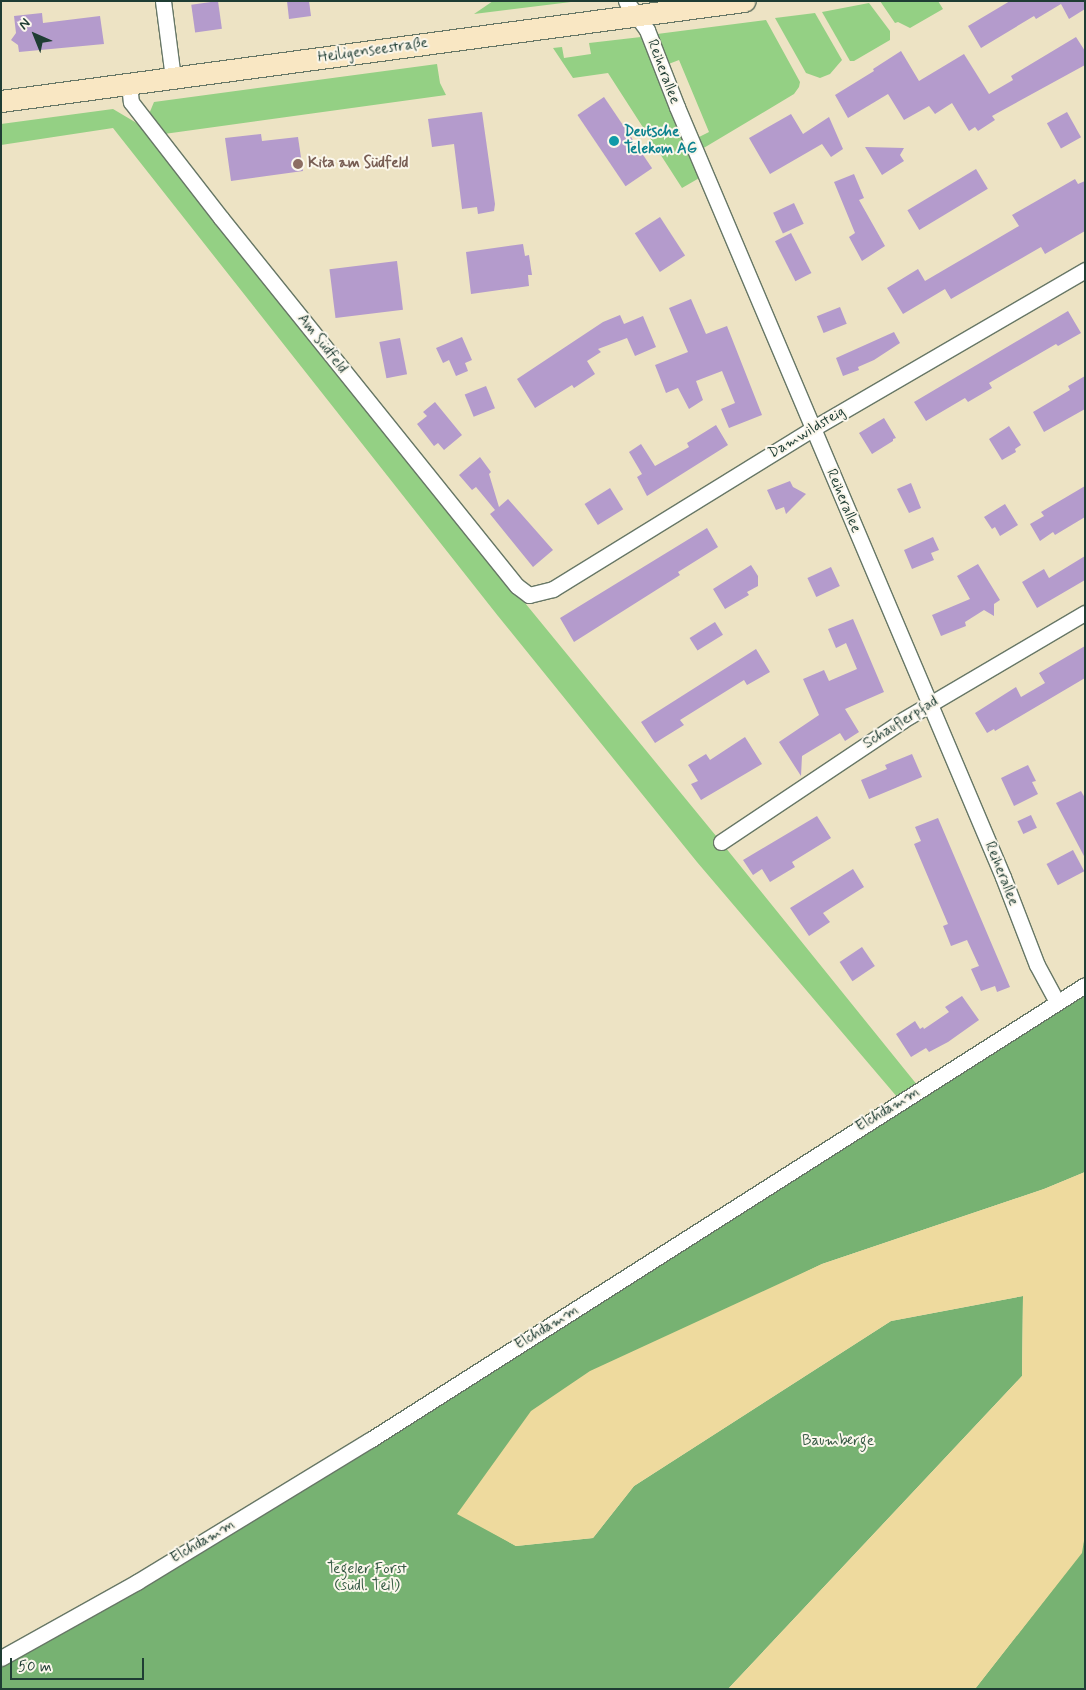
<!DOCTYPE html>
<html>
<head>
<meta charset="utf-8">
<style>
	body { margin:0 }
	#map { position:relative; width:1086px; height:1690px; overflow:hidden; background:#ede3c4; font-family:Mynerve,sans-serif }
	div>[style] { position:absolute }
	[style*='--x'] { left:calc(var(--x)*1px); top:calc(var(--y)*1px); width:calc(var(--w)*1px); rotate:calc(var(--a)*1deg) }
	.green>* { inset:0; background:#94d084 }
	.forest>* { inset:0; background:#77b272 }
	.sand>* { inset:0; background:#eeda9e }
	.building>* { inset:0; background:#b49bcc; transform-origin:0 0 }
	.roads { filter:drop-shadow(1px 0 #677766) drop-shadow(-1px 0 #677766) drop-shadow(0 1px #677766) drop-shadow(0 -1px #677766) }
	.minor>* { height:15px; margin:-7.5px; padding:0 7.5px; transform-origin:7.5px; border-radius:7.5px; background:#fff }
	.secondary>* { height:21px; margin:-10.5px; padding:0 10.5px; transform-origin:10.5px; border-radius:10.5px; background:#f9e7c3 }
	.dots>* { width:14px; height:14px; translate:-50% -50%; box-sizing:border-box; border:2px solid #fbf7ec; border-radius:50% }
	span { translate:-50% -50%; white-space:nowrap; text-align:center; line-height:1.15; -webkit-text-stroke:4px #fbf7ec; paint-order:stroke }
	.street-label { font-size:15px; color:#1f3d34 }
	.culture-label { font-size:15px; color:#0d838f; font-weight:700 }
	.left { translate:0 -50%; text-align:left }
	.education-label { font-size:15px; color:#785e54; font-weight:700 }
	.park-label { font-size:15px; color:#365a44 }
	.frame { position:absolute; inset:0; border:2px solid #1f3d34; pointer-events:none }
	.north { position:absolute; left:10px; top:10px; width:50px; height:50px; -webkit-text-stroke:4px #fbf7ec; paint-order:stroke; rotate:316deg; font-size:14px; font-weight:700; line-height:20px; text-align:center; color:#1f3d34 }
	.north::after { content:''; display:block; margin:auto; width:18px; height:22px; background:#1f3d34; clip-path:polygon(50% 0,100% 100%,50% 72%,0 100%) }
	.scale { position:absolute; left:10px; top:1658px; width:134px; height:22px; box-sizing:border-box; border:2px solid #1f3d34; border-top:0; padding-left:6px; font-size:15px; line-height:18px; white-space:nowrap; color:#1f3d34; -webkit-text-stroke:4px #fbf7ec; paint-order:stroke }
</style>
</head>
<body>
<div id="map">
	<div class="green">
		<div style="clip-path:polygon(493px 1px,579px 1px,474px 14px)"></div>
		<div style="clip-path:polygon(880px 1px,938px 1px,943px 9px,910px 28px,898px 22px,895px 23px)"></div>
		<div style="clip-path:polygon(869px 3px,890px 31px,890px 40px,854px 61px,850px 61px,822px 12px)"></div>
		<div style="clip-path:polygon(815px 13px,842px 60px,830px 74px,820px 78px,806px 73px,775px 18px)"></div>
		<div style="clip-path:polygon(766px 20px,800px 82px,799px 87px,794px 94px,702px 149px,697px 138px,709px 132px,679px 60px,666px 65px,657px 41px,657px 34px)"></div>
		<div style="clip-path:polygon(641px 37px,701px 177px,682px 188px,608px 73px,573px 78px,553px 48px,562px 47px,564px 58px,591px 54px,589px 43px)"></div>
		<div style="clip-path:polygon(437px 64px,440px 83px,446px 95px,164px 134px,149px 114px,154px 102px)"></div>
		<div style="clip-path:polygon(113px 109px,140px 125px,325px 359px,721px 842px,918px 1086px,898px 1098px,697px 862px,498px 616px,113px 128px,1px 145px,1px 124px)"></div>
	</div>
	<div class="forest">
		<div style="clip-path:polygon(1085px 993px,1085px 1172px,1044px 1189px,822px 1264px,750px 1299px,458px 1513px,516px 1546px,593px 1538px,634px 1486px,891px 1321px,1023px 1296px,1022px 1376px,728px 1689px,1px 1689px,1px 1667px,76px 1626px,224px 1536px)"></div>
		<div style="clip-path:polygon(1085px 1534px,1085px 1689px,975px 1689px,1081px 1553px)"></div>
	</div>
	<div class="sand">
		<div style="clip-path:polygon(1085px 1172px,1085px 1534px,1082px 1553px,975px 1689px,728px 1689px,1022px 1376px,1023px 1296px,891px 1321px,634px 1486px,593px 1538px,516px 1546px,457px 1514px,531px 1411px,590px 1371px,822px 1264px,1044px 1189px)"></div>
	</div>
	<div class="building">
		<div style="left:218px;top:1px;width:28px;height:27px;rotate:82deg"></div>
		<div style="clip-path:polygon(287px 1px,309px 1px,311px 16px,289px 19px)"></div>
		<div style="clip-path:polygon(1010px 1px,1085px 1px,1085px 9px,1069px 19px,1061px 4px,1036px 19px,1034px 16px,981px 48px,968px 26px)"></div>
		<div style="clip-path:polygon(42px 13px,43px 23px,100px 16px,104px 44px,19px 52px,18px 45px,11px 40px,16px 33px,14px 16px)"></div>
		<div style="clip-path:polygon(1076px 37px,1085px 51px,1085px 65px,992px 116px,995px 120px,978px 131px,975px 127px,969px 131px,952px 103px,935px 114px,929px 106px,904px 120px,888px 94px,848px 118px,835px 95px,874px 71px,873px 69px,901px 51px,919px 81px,964px 54px,989px 94px,1013px 80px,1011px 76px)"></div>
		<div style="left:604px;top:97px;width:86px;height:32px;rotate:56deg"></div>
		<div style="clip-path:polygon(482px 112px,495px 204px,494px 211px,478px 214px,477px 207px,462px 209px,454px 144px,432px 147px,428px 119px)"></div>
		<div style="left:1067px;top:112px;width:29px;height:23px;rotate:61deg"></div>
		<div style="clip-path:polygon(791px 114px,803px 134px,829px 117px,843px 149px,831px 157px,822px 144px,770px 174px,749px 138px)"></div>
		<div style="clip-path:polygon(261px 134px,262px 141px,298px 137px,303px 171px,231px 181px,225px 138px)"></div>
		<div style="clip-path:polygon(865px 147px,904px 148px,900px 155px,904px 161px,882px 175px)"></div>
		<div style="left:976px;top:169px;width:23px;height:80px;rotate:59deg"></div>
		<div style="clip-path:polygon(854px 174px,864px 198px,859px 200px,885px 246px,862px 261px,849px 237px,855px 233px,834px 182px)"></div>
		<div style="clip-path:polygon(1075px 179px,1078px 184px,1085px 181px,1085px 231px,1045px 254px,1041px 247px,951px 299px,945px 289px,903px 314px,887px 288px,918px 269px,925px 281px,1019px 226px,1012px 215px)"></div>
		<div style="left:794px;top:203px;width:23px;height:23px;rotate:65deg"></div>
		<div style="left:660px;top:217px;width:46px;height:30px;rotate:57deg"></div>
		<div style="left:791px;top:233px;width:45px;height:18px;rotate:63deg"></div>
		<div style="clip-path:polygon(523px 244px,525px 256px,529px 255px,532px 275px,528px 275px,529px 286px,471px 294px,466px 252px)"></div>
		<div style="left:397px;top:261px;width:49px;height:68px;rotate:83deg"></div>
		<div style="clip-path:polygon(691px 299px,706px 334px,727px 326px,762px 415px,729px 428px,721px 409px,735px 403px,722px 371px,696px 381px,703px 400px,689px 409px,678px 388px,666px 393px,655px 365px,688px 352px,669px 308px)"></div>
		<div style="left:840px;top:307px;width:18px;height:25px;rotate:68deg"></div>
		<div style="clip-path:polygon(1068px 311px,1081px 333px,1058px 346px,1056px 344px,989px 383px,992px 388px,968px 402px,965px 398px,926px 421px,914px 402px)"></div>
		<div style="clip-path:polygon(620px 315px,624px 324px,643px 316px,656px 347px,635px 356px,627px 338px,598px 349px,601px 352px,587px 361px,595px 374px,574px 388px,572px 385px,535px 408px,517px 379px,603px 322px)"></div>
		<div style="clip-path:polygon(894px 332px,900px 343px,874px 360px,858px 367px,859px 370px,843px 376px,836px 358px)"></div>
		<div style="clip-path:polygon(462px 337px,472px 360px,465px 363px,468px 371px,456px 376px,449px 360px,443px 363px,436px 348px)"></div>
		<div style="left:400px;top:338px;width:37px;height:21px;rotate:79deg"></div>
		<div style="clip-path:polygon(1085px 376px,1085px 409px,1044px 432px,1033px 412px,1070px 390px,1068px 386px)"></div>
		<div style="left:486px;top:386px;width:24px;height:23px;rotate:68deg"></div>
		<div style="clip-path:polygon(435px 402px,462px 435px,444px 450px,438px 443px,434px 446px,417px 424px,427px 416px,423px 412px)"></div>
		<div style="clip-path:polygon(884px 418px,896px 438px,893px 439px,893px 441px,872px 454px,859px 433px)"></div>
		<div style="clip-path:polygon(716px 425px,728px 445px,647px 496px,637px 477px,642px 474px,629px 452px,641px 444px,655px 466px,689px 447px,687px 443px)"></div>
		<div style="clip-path:polygon(1009px 426px,1021px 445px,1015px 449px,1016px 452px,1002px 460px,989px 439px)"></div>
		<div style="clip-path:polygon(480px 457px,491px 472px,489px 474px,499px 507px,508px 499px,553px 550px,533px 567px,490px 514px,495px 510px,476px 487px,472px 490px,459px 475px)"></div>
		<div style="clip-path:polygon(790px 481px,793px 487px,806px 494px,786px 514px,784px 507px,776px 510px,767px 490px)"></div>
		<div style="clip-path:polygon(911px 483px,921px 508px,909px 513px,897px 489px)"></div>
		<div style="clip-path:polygon(1085px 486px,1085px 517px,1055px 535px,1053px 532px,1040px 541px,1030px 524px,1044px 516px,1041px 512px)"></div>
		<div style="left:610px;top:488px;width:25px;height:30px;rotate:58deg"></div>
		<div style="clip-path:polygon(1005px 504px,1018px 525px,1000px 536px,995px 527px,992px 529px,984px 517px)"></div>
		<div style="clip-path:polygon(707px 528px,718px 547px,678px 572px,680px 575px,574px 642px,560px 618px)"></div>
		<div style="clip-path:polygon(933px 537px,939px 550px,931px 553px,934px 560px,912px 569px,904px 550px)"></div>
		<div style="clip-path:polygon(1085px 556px,1085px 580px,1037px 608px,1022px 582px,1044px 569px,1049px 578px)"></div>
		<div style="clip-path:polygon(978px 564px,1000px 600px,994px 604px,994px 616px,984px 610px,965px 622px,966px 626px,941px 636px,932px 615px,970px 599px,957px 576px)"></div>
		<div style="clip-path:polygon(751px 565px,758px 576px,758px 586px,747px 592px,749px 595px,725px 609px,713px 589px)"></div>
		<div style="left:831px;top:567px;width:21px;height:26px;rotate:65deg"></div>
		<div style="clip-path:polygon(853px 619px,884px 692px,845px 709px,859px 732px,845px 741px,840px 733px,802px 756px,801px 776px,779px 742px,819px 715px,803px 679px,824px 670px,829px 681px,857px 669px,846px 643px,836px 648px,828px 629px)"></div>
		<div style="left:715px;top:622px;width:15px;height:30px;rotate:58deg"></div>
		<div style="clip-path:polygon(1085px 646px,1085px 678px,995px 731px,994px 729px,987px 733px,975px 713px,1016px 687px,1021px 697px,1045px 683px,1039px 673px)"></div>
		<div style="clip-path:polygon(756px 649px,770px 672px,747px 685px,744px 680px,680px 720px,684px 725px,655px 743px,641px 722px)"></div>
		<div style="clip-path:polygon(745px 737px,762px 764px,701px 800px,691px 784px,698px 781px,688px 765px,706px 754px,710px 760px)"></div>
		<div style="clip-path:polygon(912px 754px,922px 777px,869px 799px,861px 780px,887px 769px,885px 765px)"></div>
		<div style="clip-path:polygon(1028px 765px,1036px 781px,1032px 782px,1038px 794px,1014px 806px,1001px 778px)"></div>
		<div style="clip-path:polygon(1081px 791px,1085px 798px,1085px 858px,1056px 803px)"></div>
		<div style="left:1031px;top:815px;width:14px;height:15px;rotate:65deg"></div>
		<div style="clip-path:polygon(817px 816px,831px 838px,792px 862px,795px 867px,770px 882px,762px 869px,753px 875px,743px 860px)"></div>
		<div style="clip-path:polygon(938px 818px,1010px 987px,997px 992px,995px 986px,981px 991px,971px 969px,979px 966px,967px 940px,951px 946px,943px 926px,948px 924px,914px 844px,921px 841px,915px 827px)"></div>
		<div style="left:1073px;top:850px;width:24px;height:30px;rotate:62deg"></div>
		<div style="clip-path:polygon(853px 869px,864px 887px,823px 913px,830px 922px,809px 936px,790px 908px)"></div>
		<div style="left:862px;top:947px;width:23px;height:27px;rotate:56deg"></div>
		<div style="clip-path:polygon(962px 996px,979px 1020px,948px 1042px,929px 1052px,926px 1048px,911px 1057px,896px 1034px,915px 1021px,920px 1029px,923px 1027px,924px 1029px,949px 1012px,945px 1007px)"></div>
	</div>
	<div class="roads">
		<div class="minor">
			<div style="--x:163;--y:1;--w:78;--a:82.6"></div>
			<div style="--x:626;--y:1;--w:36;--a:54"></div>
			<div style="--x:647;--y:30;--w:83;--a:68.7"></div>
			<div style="--x:677;--y:107;--w:836;--a:67.05"></div>
			<div style="--x:1003;--y:877;--w:94;--a:68.9"></div>
			<div style="--x:1037;--y:965;--w:42;--a:61.6"></div>
			<div style="--x:129;--y:84;--w:18;--a:84"></div>
			<div style="--x:131;--y:102;--w:147;--a:52.2"></div>
			<div style="--x:221;--y:218;--w:472;--a:51.2"></div>
			<div style="--x:517;--y:586;--w:15;--a:37"></div>
			<div style="--x:529;--y:595;--w:25;--a:-14"></div>
			<div style="--x:553;--y:589;--w:304;--a:-31.7"></div>
			<div style="--x:812;--y:429;--w:316;--a:-30.2"></div>
			<div style="--x:721;--y:842;--w:219;--a:-33.8"></div>
			<div style="--x:903;--y:720;--w:211;--a:-30.5"></div>
			<div style="--x:1;--y:1658;--w:156;--a:-29.2"></div>
			<div style="--x:137;--y:1582;--w:273;--a:-31.4"></div>
			<div style="--x:370;--y:1440;--w:847;--a:-32.47"></div>
		</div>
		<div class="secondary">
			<div style="--x:1;--y:101;--w:750;--a:-7.67"></div>
		</div>
	</div>
	<div class="dots">
		<div style="left:614px;top:141px;background:#0f9aa8"></div>
		<div style="left:298px;top:164px;background:#8d6e63"></div>
	</div>
	<div class="street-label">
		<span style="left:373px;top:51px;rotate:-8deg">Heiligenseestraße</span>
		<span style="left:663px;top:72px;rotate:69deg">Reiherallee</span>
		<span style="left:322px;top:344px;rotate:52deg">Am Südfeld</span>
		<span style="left:807px;top:433px;rotate:-31deg">Damwildsteig</span>
		<span style="left:843px;top:501px;rotate:67deg">Reiherallee</span>
		<span style="left:901px;top:723px;rotate:-32deg">Schauflerpfad</span>
		<span style="left:1001px;top:874px;rotate:68deg">Reiherallee</span>
		<span style="left:888px;top:1110px;rotate:-32deg">Elchdamm</span>
		<span style="left:547px;top:1328px;rotate:-32deg">Elchdamm</span>
		<span style="left:203px;top:1542px;rotate:-31deg">Elchdamm</span>
	</div>
	<div class="culture-label">
		<span class="left" style="left:624px;top:141px">Deutsche<br>Telekom AG</span>
	</div>
	<div class="education-label">
		<span class="left" style="left:308px;top:164px">Kita am Südfeld</span>
	</div>
	<div class="park-label">
		<span style="left:838px;top:1442px">Baumberge</span>
		<span style="left:367px;top:1578px">Tegeler Forst<br>(südl. Teil)</span>
	</div>
	<div class="frame"></div>
	<div class="north">N</div>
	<div class="scale">50 m</div>
</div>
</body>
</html>
